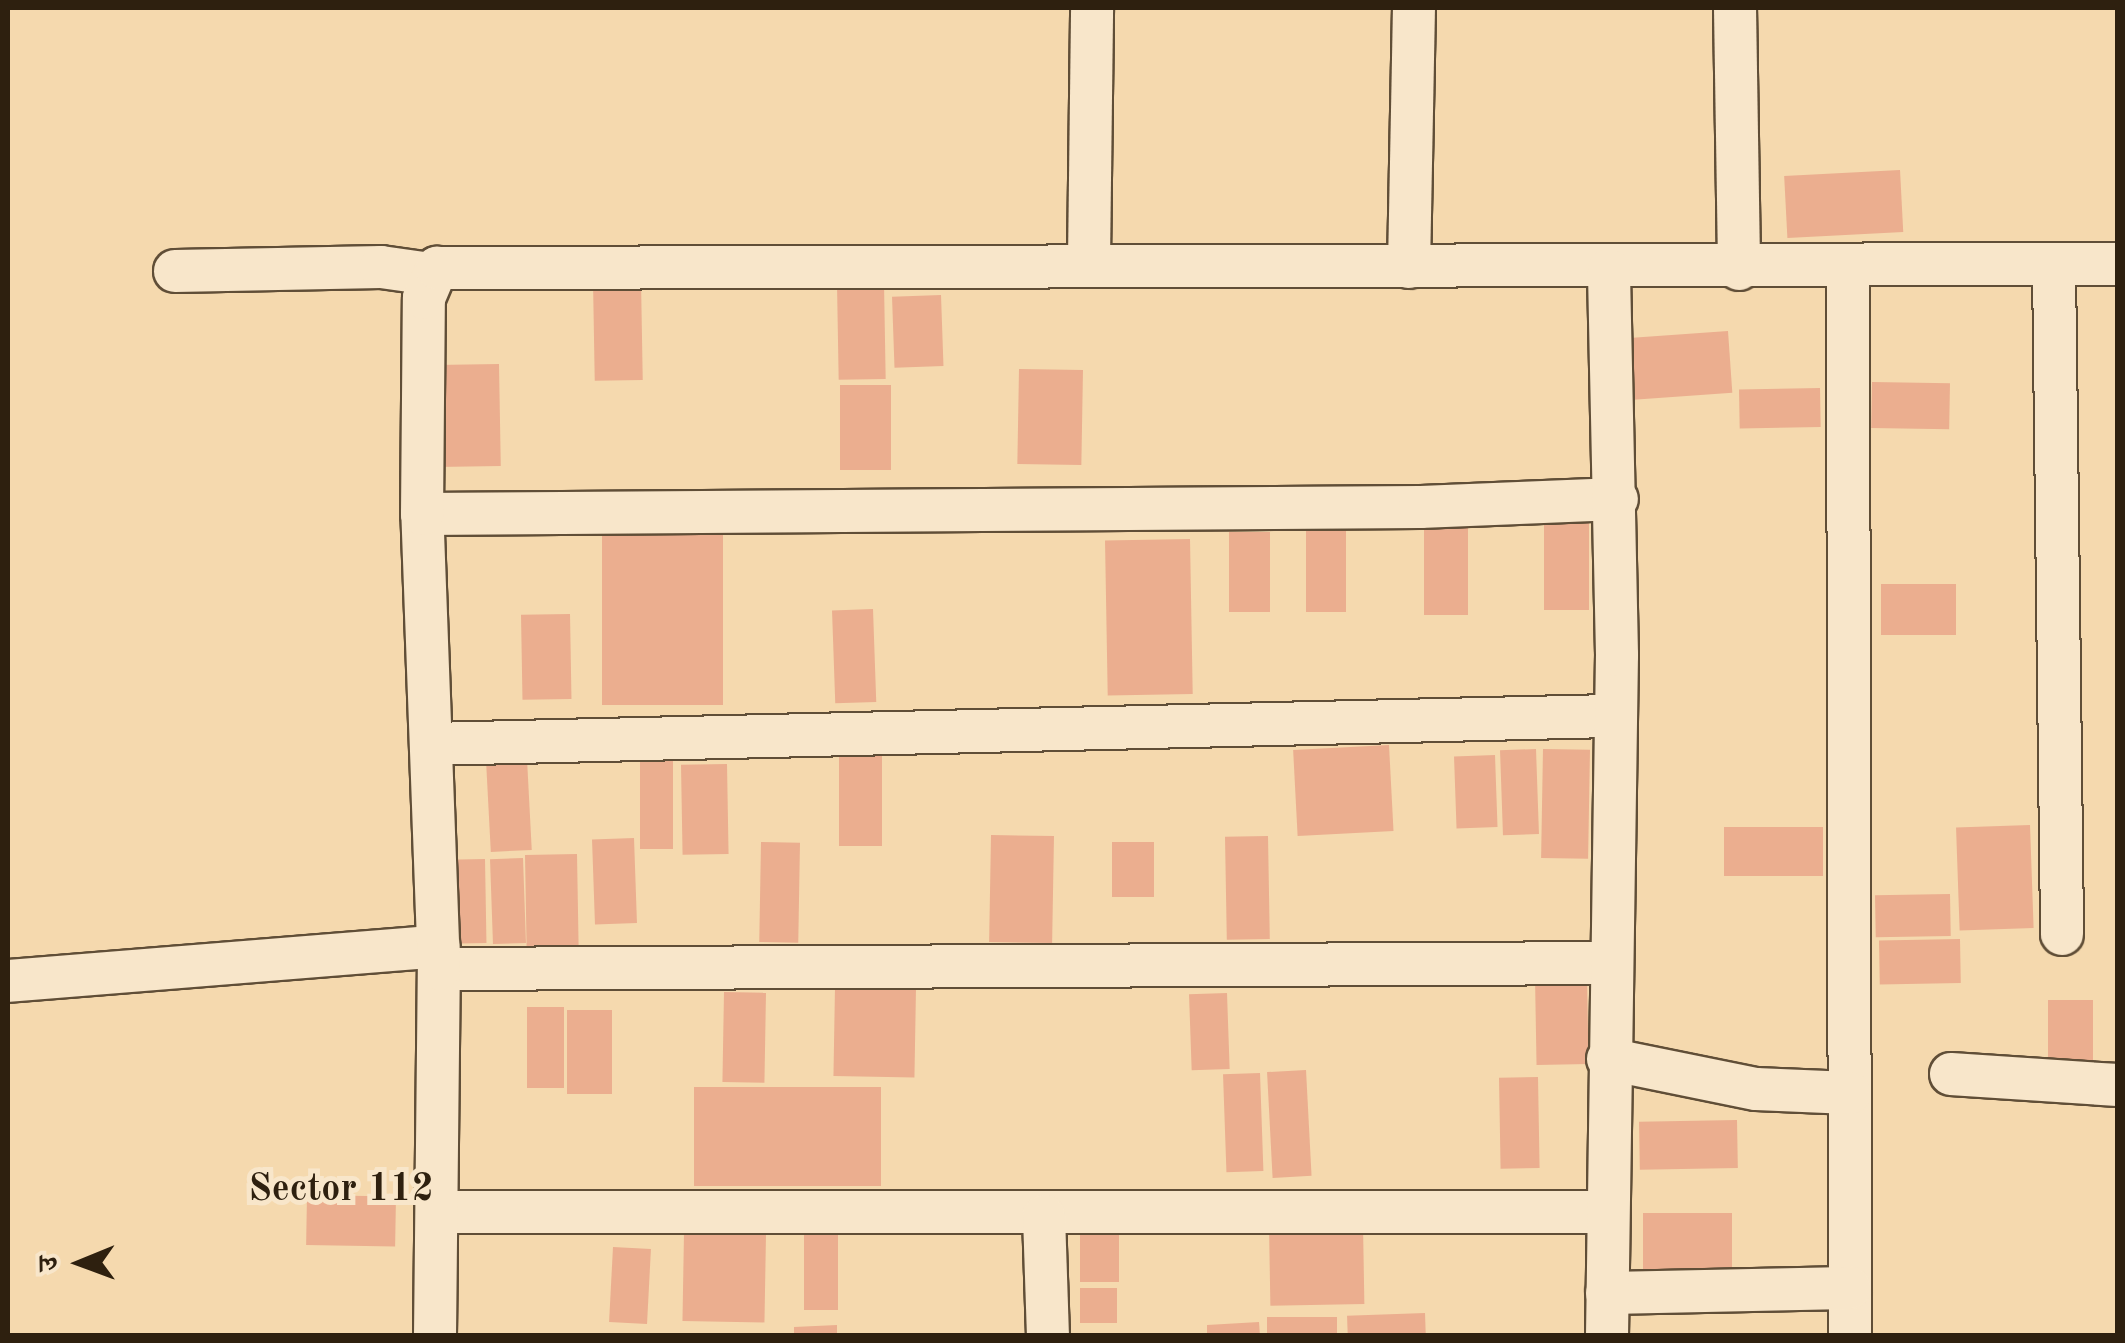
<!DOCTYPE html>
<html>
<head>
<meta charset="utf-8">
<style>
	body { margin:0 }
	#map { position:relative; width:2125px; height:1343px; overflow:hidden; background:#f5d9ae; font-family:"Old Standard TT","Noto Serif Devanagari",serif }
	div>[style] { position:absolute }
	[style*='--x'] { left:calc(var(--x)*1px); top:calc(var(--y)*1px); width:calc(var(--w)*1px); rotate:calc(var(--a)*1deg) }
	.building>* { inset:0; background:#ebae8f; transform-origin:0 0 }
	.roads { filter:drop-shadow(2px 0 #604e37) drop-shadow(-2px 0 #604e37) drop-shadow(0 2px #604e37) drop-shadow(0 -2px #604e37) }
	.minor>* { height:42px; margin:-21px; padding:0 21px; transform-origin:21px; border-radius:21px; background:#f8e6ca }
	span { translate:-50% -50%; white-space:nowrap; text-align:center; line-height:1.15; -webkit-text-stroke:10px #f8e6ca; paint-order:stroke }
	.neighbourhood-label { font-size:38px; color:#2e200f; font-weight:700 }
	.frame { position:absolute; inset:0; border:10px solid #2e200f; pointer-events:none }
	.north { position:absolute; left:30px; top:1213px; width:100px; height:100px; -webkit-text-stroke:8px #f8e6ca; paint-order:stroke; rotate:269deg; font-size:28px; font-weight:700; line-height:40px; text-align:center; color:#2e200f }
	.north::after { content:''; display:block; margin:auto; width:35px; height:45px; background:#2e200f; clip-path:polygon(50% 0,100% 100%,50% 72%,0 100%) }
</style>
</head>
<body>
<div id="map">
	<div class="building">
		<div style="left:1900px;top:170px;width:62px;height:116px;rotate:87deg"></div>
		<div style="left:641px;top:280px;width:100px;height:48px;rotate:89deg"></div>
		<div style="left:884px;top:283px;width:96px;height:47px;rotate:89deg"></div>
		<div style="left:941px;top:295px;width:71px;height:49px;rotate:88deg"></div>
		<div style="left:1728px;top:331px;width:62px;height:99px;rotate:86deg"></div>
		<div style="left:499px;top:364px;width:102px;height:64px;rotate:89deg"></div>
		<div style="left:1019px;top:369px;width:64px;height:95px;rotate:1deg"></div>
		<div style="left:1872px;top:382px;width:78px;height:46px;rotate:1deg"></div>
		<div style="left:840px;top:385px;width:51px;height:85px"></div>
		<div style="left:1820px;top:388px;width:39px;height:81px;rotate:89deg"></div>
		<div style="left:1544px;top:514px;width:45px;height:96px"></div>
		<div style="left:1306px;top:517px;width:40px;height:95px"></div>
		<div style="left:1424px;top:527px;width:44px;height:88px"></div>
		<div style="left:1229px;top:532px;width:41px;height:80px"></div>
		<div style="left:723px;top:534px;width:171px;height:121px;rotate:90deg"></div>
		<div style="left:1190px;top:539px;width:155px;height:85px;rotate:89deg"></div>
		<div style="left:1881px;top:584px;width:75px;height:51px"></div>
		<div style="left:873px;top:609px;width:93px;height:41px;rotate:88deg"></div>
		<div style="left:570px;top:614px;width:85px;height:49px;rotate:89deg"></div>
		<div style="left:1389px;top:745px;width:86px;height:96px;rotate:87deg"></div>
		<div style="left:1536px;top:749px;width:85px;height:36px;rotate:88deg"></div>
		<div style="left:1543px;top:749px;width:47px;height:109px;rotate:1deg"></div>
		<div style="left:882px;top:755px;width:91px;height:43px;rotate:90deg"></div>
		<div style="left:1495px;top:755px;width:72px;height:41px;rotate:88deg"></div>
		<div style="left:640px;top:756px;width:33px;height:93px"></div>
		<div style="left:527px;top:759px;width:91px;height:41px;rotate:87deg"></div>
		<div style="left:727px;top:764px;width:90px;height:46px;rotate:89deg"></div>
		<div style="left:2030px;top:825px;width:103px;height:74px;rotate:88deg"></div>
		<div style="left:1724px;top:827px;width:99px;height:49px"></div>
		<div style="left:991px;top:835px;width:63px;height:107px;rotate:1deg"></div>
		<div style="left:1268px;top:836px;width:103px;height:43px;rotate:89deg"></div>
		<div style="left:634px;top:838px;width:85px;height:42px;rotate:88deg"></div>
		<div style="left:761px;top:842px;width:39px;height:100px;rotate:1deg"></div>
		<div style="left:1112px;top:842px;width:42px;height:55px"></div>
		<div style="left:577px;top:854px;width:91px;height:52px;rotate:89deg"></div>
		<div style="left:523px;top:858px;width:85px;height:33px;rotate:88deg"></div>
		<div style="left:485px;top:859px;width:84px;height:39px;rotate:89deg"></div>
		<div style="left:1950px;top:894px;width:42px;height:75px;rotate:89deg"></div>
		<div style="left:1960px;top:939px;width:44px;height:81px;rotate:89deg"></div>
		<div style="left:1587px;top:976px;width:88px;height:52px;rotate:89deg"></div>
		<div style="left:835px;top:987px;width:81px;height:89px;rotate:1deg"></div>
		<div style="left:724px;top:992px;width:42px;height:90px;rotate:1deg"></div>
		<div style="left:1227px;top:993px;width:76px;height:38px;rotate:88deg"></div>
		<div style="left:2048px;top:1000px;width:45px;height:68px"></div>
		<div style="left:527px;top:1007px;width:37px;height:81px"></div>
		<div style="left:567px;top:1010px;width:45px;height:84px"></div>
		<div style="left:1306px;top:1070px;width:106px;height:39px;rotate:87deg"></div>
		<div style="left:1260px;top:1073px;width:98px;height:37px;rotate:88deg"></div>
		<div style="left:1538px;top:1077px;width:91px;height:39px;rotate:89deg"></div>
		<div style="left:694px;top:1087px;width:187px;height:99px"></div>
		<div style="left:1737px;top:1120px;width:48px;height:98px;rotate:89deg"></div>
		<div style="left:307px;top:1195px;width:89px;height:50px;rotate:1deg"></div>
		<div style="left:1643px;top:1213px;width:89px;height:56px"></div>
		<div style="left:1363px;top:1225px;width:79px;height:94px;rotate:89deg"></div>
		<div style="left:1080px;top:1226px;width:39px;height:56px"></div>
		<div style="left:804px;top:1230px;width:34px;height:80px"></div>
		<div style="left:684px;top:1233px;width:82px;height:88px;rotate:1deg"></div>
		<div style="left:613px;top:1247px;width:38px;height:75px;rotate:3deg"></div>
		<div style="left:1080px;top:1288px;width:37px;height:35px"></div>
		<div style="left:1425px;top:1313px;width:23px;height:78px;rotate:88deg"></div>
		<div style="left:1267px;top:1317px;width:70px;height:19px"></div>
		<div style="clip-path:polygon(1259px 1322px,1260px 1336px,1207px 1336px,1207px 1325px)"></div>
		<div style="clip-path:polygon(837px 1325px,837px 1336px,794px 1336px,794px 1327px)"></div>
	</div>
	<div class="roads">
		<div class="minor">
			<div style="--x:1735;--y:8;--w:261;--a:89.1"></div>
			<div style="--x:1089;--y:261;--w:253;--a:-89.3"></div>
			<div style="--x:2054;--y:265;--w:669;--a:89.31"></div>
			<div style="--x:1409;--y:267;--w:259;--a:-88.9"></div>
			<div style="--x:1848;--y:267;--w:1069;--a:89.89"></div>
			<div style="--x:175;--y:271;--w:206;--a:-1.1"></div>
			<div style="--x:381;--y:267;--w:50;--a:8"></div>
			<div style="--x:422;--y:514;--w:998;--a:-0.4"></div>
			<div style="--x:1420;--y:507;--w:197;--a:-2.3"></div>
			<div style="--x:431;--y:744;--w:1183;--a:-1.36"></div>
			<div style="--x:439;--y:969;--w:1169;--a:-0.29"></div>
			<div style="--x:8;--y:981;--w:432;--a:-4.6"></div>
			<div style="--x:1608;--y:1059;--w:151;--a:11.5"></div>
			<div style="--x:1756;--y:1089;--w:94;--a:2.4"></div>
			<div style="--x:1951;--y:1074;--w:167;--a:3.8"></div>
			<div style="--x:440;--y:1212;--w:1168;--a:0"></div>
			<div style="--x:1044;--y:1216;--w:120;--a:88.1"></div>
			<div style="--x:1607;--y:1293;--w:243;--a:-1.2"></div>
			<div style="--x:435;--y:1336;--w:367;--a:-89.4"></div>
			<div style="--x:439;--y:969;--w:455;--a:-92.1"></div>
			<div style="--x:422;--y:514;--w:216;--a:-89.5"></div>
			<div style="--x:424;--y:298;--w:33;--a:-67"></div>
			<div style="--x:437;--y:268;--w:1681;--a:-0.14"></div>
			<div style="--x:1607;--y:1336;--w:681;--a:-89.16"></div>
			<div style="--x:1617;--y:655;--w:385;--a:-91.2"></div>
		</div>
	</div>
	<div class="neighbourhood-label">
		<span style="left:341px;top:1191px">Sector 112</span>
	</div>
	<div class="frame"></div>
	<div class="north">उ</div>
</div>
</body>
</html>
